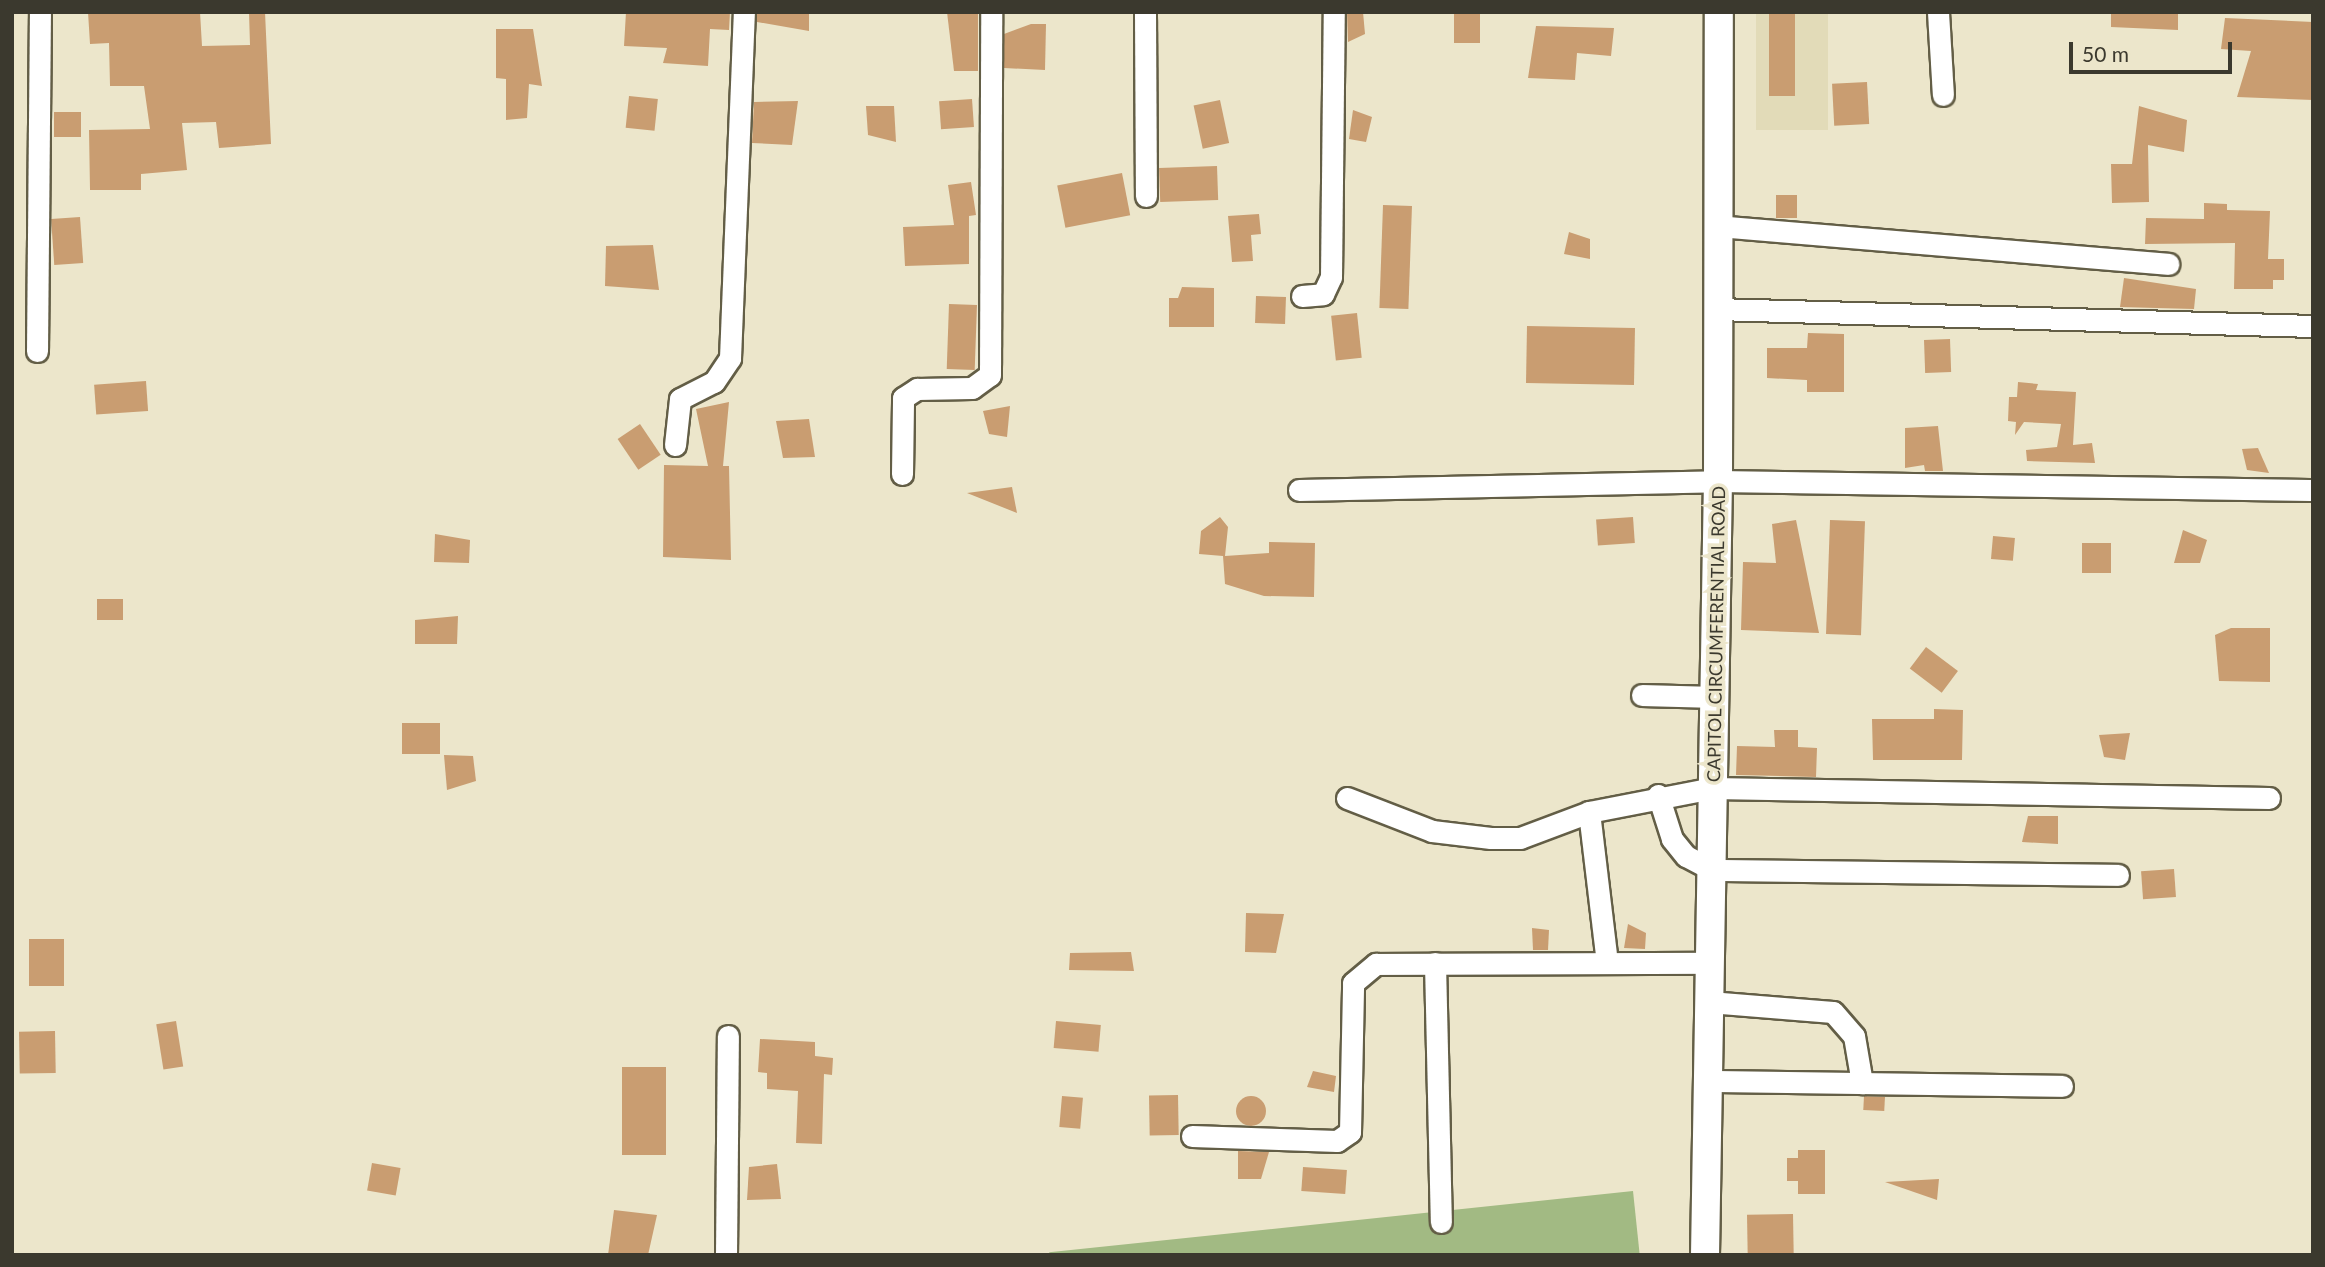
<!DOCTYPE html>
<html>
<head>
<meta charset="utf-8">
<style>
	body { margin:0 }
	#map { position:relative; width:2325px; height:1267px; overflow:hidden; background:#ece6cb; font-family:Lato,sans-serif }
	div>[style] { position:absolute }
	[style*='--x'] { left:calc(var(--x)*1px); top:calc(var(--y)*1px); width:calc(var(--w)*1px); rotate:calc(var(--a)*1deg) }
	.built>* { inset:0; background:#e2dbb8; transform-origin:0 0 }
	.forest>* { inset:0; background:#a2ba83; transform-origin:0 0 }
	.building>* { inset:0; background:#c99d71; transform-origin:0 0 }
	.round { border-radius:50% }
	.roads { filter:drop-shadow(2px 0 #635e46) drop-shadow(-2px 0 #635e46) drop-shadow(0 2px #635e46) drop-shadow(0 -2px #635e46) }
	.minor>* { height:21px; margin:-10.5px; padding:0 10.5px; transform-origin:10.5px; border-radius:10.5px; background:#fff }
	.major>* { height:28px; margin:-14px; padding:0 14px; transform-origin:14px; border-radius:14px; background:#fff }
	span { translate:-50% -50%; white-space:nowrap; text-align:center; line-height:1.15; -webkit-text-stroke:7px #ece6cb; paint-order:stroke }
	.street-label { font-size:18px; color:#3b392e }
	.frame { position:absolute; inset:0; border:14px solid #3b392e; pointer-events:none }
	.scale { position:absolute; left:2069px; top:42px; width:163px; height:32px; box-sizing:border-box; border:4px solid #3b392e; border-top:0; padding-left:9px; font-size:21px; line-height:24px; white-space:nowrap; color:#3b392e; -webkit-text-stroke:5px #ece6cb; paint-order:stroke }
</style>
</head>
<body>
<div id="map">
	<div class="built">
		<div style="left:1756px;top:12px;width:72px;height:118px"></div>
	</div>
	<div class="forest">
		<div style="left:1633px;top:1191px;width:64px;height:587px;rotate:84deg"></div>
	</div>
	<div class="building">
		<div style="clip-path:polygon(88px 12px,200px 12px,202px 46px,250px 45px,249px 12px,265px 12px,271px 144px,219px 148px,216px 122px,182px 123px,187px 170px,141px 174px,141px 190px,90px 190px,89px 130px,150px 129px,144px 86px,110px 86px,109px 43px,90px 44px)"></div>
		<div style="clip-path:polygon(626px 12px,730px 12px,729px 30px,710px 29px,708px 66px,663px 63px,667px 48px,624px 46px)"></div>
		<div style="clip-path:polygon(757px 12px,809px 12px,809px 31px,757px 22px)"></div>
		<div style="clip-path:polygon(947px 12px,978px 12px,978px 71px,954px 71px)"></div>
		<div style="clip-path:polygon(1347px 12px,1363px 12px,1365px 34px,1348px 42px)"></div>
		<div style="left:1454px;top:12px;width:26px;height:31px"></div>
		<div style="left:1769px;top:12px;width:26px;height:84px"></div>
		<div style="clip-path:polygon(2111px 12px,2178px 12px,2178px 30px,2111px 27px)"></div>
		<div style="clip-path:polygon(2225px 18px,2313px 22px,2313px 100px,2237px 97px,2251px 51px,2221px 49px)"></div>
		<div style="clip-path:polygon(1031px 24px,1046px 24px,1045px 70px,1004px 68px,1004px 34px)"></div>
		<div style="clip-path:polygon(1536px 26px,1614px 28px,1611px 56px,1577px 53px,1575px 80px,1528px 78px)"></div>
		<div style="clip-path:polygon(496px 29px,533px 29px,542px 86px,529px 84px,527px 118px,506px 120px,506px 79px,496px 78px)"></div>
		<div style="left:1867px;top:82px;width:42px;height:35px;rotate:87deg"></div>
		<div style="left:629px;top:96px;width:29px;height:32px;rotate:6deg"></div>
		<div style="left:972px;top:99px;width:28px;height:33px;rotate:86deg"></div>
		<div style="left:1220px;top:100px;width:44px;height:27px;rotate:78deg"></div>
		<div style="clip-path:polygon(798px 101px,792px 145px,752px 143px,754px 102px)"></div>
		<div style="clip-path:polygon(866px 106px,894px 106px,896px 142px,868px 135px)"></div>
		<div style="clip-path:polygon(2139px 106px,2187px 120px,2184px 152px,2148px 145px,2149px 202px,2112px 203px,2111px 164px,2132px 164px)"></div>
		<div style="clip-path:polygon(1353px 110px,1372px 117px,1366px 142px,1349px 139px)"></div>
		<div style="left:54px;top:112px;width:27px;height:25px"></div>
		<div style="left:1217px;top:166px;width:34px;height:58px;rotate:88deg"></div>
		<div style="left:1122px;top:173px;width:43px;height:66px;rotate:79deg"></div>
		<div style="clip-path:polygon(971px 182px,976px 215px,969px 216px,969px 264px,905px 266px,903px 227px,954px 225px,948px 185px)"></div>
		<div style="left:1776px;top:195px;width:21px;height:23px"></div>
		<div style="clip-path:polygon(2204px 203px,2227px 204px,2227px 210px,2270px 211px,2268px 259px,2284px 259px,2284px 280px,2273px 280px,2273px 289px,2234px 289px,2235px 243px,2145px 244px,2146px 218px,2204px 219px)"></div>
		<div style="left:1383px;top:205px;width:29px;height:103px;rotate:2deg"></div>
		<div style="clip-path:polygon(1259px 214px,1261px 234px,1251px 235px,1253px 261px,1232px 262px,1228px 216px)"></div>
		<div style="left:80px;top:217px;width:46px;height:29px;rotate:86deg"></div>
		<div style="clip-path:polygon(1569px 232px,1590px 239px,1590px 259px,1564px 254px)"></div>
		<div style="clip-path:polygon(653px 245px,659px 290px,605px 286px,606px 246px)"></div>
		<div style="clip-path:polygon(2124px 278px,2196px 289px,2194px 309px,2120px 307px)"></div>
		<div style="clip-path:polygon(1182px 287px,1214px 288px,1214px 327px,1169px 327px,1169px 298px,1178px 298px)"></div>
		<div style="left:1256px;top:296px;width:30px;height:27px;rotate:2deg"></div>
		<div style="left:949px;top:304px;width:28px;height:65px;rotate:2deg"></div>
		<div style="left:1357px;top:313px;width:45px;height:26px;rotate:84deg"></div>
		<div style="left:1527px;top:326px;width:108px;height:57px;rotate:1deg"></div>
		<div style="clip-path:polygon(1808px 333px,1844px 334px,1844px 392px,1807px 392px,1807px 380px,1767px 378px,1767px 348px,1807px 348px)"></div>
		<div style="left:1950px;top:339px;width:33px;height:26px;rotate:88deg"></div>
		<div style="left:146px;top:381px;width:30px;height:52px;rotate:86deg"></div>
		<div style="clip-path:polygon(2018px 382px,2038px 384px,2036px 390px,2076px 392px,2073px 445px,2092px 443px,2095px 463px,2027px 461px,2026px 450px,2057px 447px,2061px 424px,2024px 422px,2015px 435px,2016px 422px,2008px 421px,2009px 397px,2017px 397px)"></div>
		<div style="clip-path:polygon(729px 402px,723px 466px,729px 466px,731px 560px,663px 557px,664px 465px,708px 466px,696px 409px)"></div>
		<div style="clip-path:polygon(1010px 406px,1007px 437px,989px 434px,983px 411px)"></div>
		<div style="clip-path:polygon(809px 419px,815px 457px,783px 458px,776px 421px)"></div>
		<div style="left:640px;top:424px;width:37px;height:27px;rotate:56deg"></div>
		<div style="clip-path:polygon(1938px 426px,1943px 471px,1925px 471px,1924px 465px,1905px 468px,1905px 428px)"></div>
		<div style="clip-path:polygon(2258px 448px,2269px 473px,2247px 470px,2242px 449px)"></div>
		<div style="clip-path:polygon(1012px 487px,1017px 513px,967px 493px)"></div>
		<div style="clip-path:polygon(1220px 517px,1228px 527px,1225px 556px,1269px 553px,1269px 542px,1315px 543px,1314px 597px,1264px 596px,1225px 584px,1223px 556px,1199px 554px,1201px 531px)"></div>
		<div style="left:1633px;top:517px;width:26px;height:37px;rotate:86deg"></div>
		<div style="clip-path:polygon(1796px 520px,1819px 633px,1741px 630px,1743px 562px,1776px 563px,1772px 524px)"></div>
		<div style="left:1830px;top:520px;width:35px;height:114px;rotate:2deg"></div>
		<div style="clip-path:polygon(2183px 530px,2207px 540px,2200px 563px,2174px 563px)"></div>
		<div style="clip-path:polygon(435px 534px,470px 540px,469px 563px,434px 562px)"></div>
		<div style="left:1993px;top:536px;width:22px;height:23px;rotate:5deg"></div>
		<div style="left:2082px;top:543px;width:29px;height:30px"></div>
		<div style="left:97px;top:599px;width:26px;height:21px"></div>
		<div style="clip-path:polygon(458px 616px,457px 644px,415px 644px,415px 620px)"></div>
		<div style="clip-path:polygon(2231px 628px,2270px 628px,2270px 682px,2219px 681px,2215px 635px)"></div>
		<div style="left:1926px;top:647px;width:40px;height:27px;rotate:37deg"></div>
		<div style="clip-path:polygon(1934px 709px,1963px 710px,1962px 760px,1873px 760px,1872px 719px,1934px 719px)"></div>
		<div style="left:402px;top:723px;width:38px;height:31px"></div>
		<div style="clip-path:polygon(1774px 730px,1798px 730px,1798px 747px,1817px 748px,1816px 777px,1736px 775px,1737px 746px,1775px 747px)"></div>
		<div style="clip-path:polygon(2130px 733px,2125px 760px,2104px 757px,2099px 735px)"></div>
		<div style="clip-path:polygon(444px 755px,473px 756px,476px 781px,447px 790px)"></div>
		<div style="clip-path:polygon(2028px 816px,2058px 816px,2058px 844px,2022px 842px)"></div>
		<div style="left:2174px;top:869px;width:28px;height:33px;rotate:86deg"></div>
		<div style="clip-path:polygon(1246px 913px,1284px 914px,1276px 953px,1245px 952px)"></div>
		<div style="clip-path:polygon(1628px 924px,1646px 933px,1645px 949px,1624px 948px)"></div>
		<div style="clip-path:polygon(1532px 928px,1549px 930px,1548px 950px,1533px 950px)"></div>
		<div style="left:29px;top:939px;width:35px;height:47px"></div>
		<div style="clip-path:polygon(1131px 952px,1134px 971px,1069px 970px,1070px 953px)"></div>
		<div style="left:176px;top:1021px;width:46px;height:20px;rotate:81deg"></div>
		<div style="left:1056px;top:1021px;width:45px;height:27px;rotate:5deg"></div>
		<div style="left:55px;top:1031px;width:42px;height:36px;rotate:89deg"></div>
		<div style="clip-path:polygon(760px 1039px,815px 1042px,815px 1056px,833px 1058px,832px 1075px,824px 1074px,822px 1144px,796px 1143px,798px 1091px,767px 1089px,767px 1073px,758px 1072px)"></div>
		<div style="left:622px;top:1067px;width:44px;height:88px"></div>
		<div style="clip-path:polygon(1313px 1071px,1336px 1076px,1334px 1092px,1307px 1087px)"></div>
		<div style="left:1178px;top:1095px;width:40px;height:29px;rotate:89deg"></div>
		<div style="left:1062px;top:1096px;width:21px;height:31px;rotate:5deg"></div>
		<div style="left:1864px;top:1096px;width:21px;height:14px;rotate:3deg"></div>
		<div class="round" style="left:1236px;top:1096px;width:30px;height:30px"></div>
		<div style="clip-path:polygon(1798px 1150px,1825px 1150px,1825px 1194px,1798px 1194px,1798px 1181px,1787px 1181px,1787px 1158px,1798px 1158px)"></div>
		<div style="clip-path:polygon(1238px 1151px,1269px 1152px,1261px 1179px,1238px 1179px)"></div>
		<div style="left:372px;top:1163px;width:29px;height:28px;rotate:10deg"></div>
		<div style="clip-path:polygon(777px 1164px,781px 1199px,747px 1200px,749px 1167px)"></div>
		<div style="left:1303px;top:1167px;width:44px;height:24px;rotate:4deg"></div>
		<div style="clip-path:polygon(1939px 1179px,1937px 1200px,1885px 1182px)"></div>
		<div style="clip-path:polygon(614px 1210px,657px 1215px,648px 1255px,608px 1255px)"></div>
		<div style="left:1793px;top:1214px;width:40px;height:46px;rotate:89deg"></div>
	</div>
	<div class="roads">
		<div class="minor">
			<div style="--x:1145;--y:12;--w:184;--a:89.7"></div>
			<div style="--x:1938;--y:12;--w:83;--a:86.6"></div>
			<div style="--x:1717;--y:226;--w:453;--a:4.8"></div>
			<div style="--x:1302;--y:296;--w:21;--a:-5"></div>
			<div style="--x:1323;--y:294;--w:19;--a:-65"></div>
			<div style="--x:1331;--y:277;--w:265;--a:-89.4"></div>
			<div style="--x:1716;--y:309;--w:597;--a:1.63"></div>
			<div style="--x:37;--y:351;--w:339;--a:-89.5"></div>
			<div style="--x:675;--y:445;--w:46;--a:-83.8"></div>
			<div style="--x:680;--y:399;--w:38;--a:-27"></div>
			<div style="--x:714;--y:382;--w:29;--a:-56"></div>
			<div style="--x:730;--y:358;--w:346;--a:-87.7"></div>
			<div style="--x:902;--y:474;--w:76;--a:-89.2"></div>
			<div style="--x:903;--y:398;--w:17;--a:-33"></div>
			<div style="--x:917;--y:389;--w:55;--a:-1"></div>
			<div style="--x:972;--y:388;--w:22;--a:-36"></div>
			<div style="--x:990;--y:375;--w:363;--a:-89.8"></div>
			<div style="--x:1299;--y:490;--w:419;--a:-1.2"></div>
			<div style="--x:1718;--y:481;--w:595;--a:0.87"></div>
			<div style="--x:1642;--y:695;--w:73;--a:1.6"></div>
			<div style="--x:1658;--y:795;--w:46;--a:72.3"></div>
			<div style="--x:1672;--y:839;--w:22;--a:51"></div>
			<div style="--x:1686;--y:856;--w:30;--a:28"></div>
			<div style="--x:1712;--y:870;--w:406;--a:0.7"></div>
			<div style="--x:1347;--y:798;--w:91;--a:21.2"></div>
			<div style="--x:1432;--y:831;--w:59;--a:6.8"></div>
			<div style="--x:1491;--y:838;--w:29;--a:0"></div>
			<div style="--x:1520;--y:838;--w:74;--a:-20.6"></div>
			<div style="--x:1589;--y:812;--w:151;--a:83.2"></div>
			<div style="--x:1589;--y:812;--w:126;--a:-11"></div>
			<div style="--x:1713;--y:788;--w:556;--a:1.03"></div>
			<div style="--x:1435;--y:963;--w:259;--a:88.7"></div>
			<div style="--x:1709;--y:1002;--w:124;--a:4.6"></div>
			<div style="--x:1833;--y:1012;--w:32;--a:49"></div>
			<div style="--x:1854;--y:1036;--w:48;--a:80.3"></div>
			<div style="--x:1708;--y:1081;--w:354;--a:0.8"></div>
			<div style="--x:1192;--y:1136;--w:145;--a:2"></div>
			<div style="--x:1337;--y:1141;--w:16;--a:-35"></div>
			<div style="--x:1350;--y:1132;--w:149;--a:-88.8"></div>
			<div style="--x:1353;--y:983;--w:30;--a:-40"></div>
			<div style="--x:1376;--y:964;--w:334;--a:-0.2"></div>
			<div style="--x:726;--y:1255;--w:219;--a:-89.5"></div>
		</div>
		<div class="major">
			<div style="--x:1705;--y:1255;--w:774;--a:-89.04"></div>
			<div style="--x:1718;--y:481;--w:469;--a:-89.9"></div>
		</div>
	</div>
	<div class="street-label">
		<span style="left:1716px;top:634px;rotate:-89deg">CAPITOL CIRCUMFERENTIAL ROAD</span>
	</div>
	<div class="frame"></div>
	<div class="scale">50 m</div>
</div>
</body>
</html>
